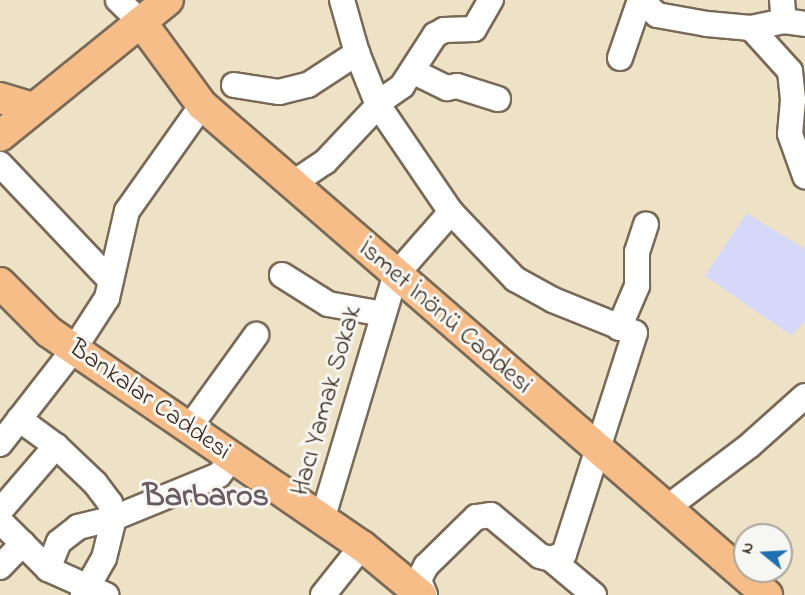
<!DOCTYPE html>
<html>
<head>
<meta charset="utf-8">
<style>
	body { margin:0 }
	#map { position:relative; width:805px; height:595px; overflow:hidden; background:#ede2c5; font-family:"Indie Flower",sans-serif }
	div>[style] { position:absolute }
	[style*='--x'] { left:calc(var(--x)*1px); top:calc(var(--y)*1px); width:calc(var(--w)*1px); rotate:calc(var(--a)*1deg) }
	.built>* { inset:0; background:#d5d8f9 }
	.roads { filter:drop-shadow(2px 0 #796a58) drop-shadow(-2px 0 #796a58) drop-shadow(0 2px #796a58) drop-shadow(0 -2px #796a58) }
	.minor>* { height:24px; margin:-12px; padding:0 12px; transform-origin:12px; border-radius:12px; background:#fff }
	.major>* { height:30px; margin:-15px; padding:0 15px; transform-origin:15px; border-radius:15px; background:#f7bd88 }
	span { translate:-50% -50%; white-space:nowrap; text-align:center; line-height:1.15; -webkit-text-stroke:6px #f6f6f2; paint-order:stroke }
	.street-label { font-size:26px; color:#3b2a1e }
	.district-label { font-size:32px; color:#6b5a63; font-weight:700 }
	.north { position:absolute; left:733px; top:523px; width:60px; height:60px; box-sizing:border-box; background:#f6f6f2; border:2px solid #aba49d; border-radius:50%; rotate:288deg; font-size:16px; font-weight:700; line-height:24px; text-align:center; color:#3b2a1e }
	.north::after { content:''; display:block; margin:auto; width:21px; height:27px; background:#1f6fb2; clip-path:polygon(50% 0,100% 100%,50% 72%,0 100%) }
</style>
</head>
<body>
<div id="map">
	<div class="built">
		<div style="clip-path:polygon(747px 213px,805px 249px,805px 322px,791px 335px,705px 276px)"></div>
	</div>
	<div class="roads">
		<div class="minor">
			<div style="--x:118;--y:0;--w:32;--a:44"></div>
			<div style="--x:342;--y:0;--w:55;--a:74.2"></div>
			<div style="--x:357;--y:53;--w:56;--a:68"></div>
			<div style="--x:378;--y:105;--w:130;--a:55.7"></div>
			<div style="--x:451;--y:212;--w:93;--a:46.3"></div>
			<div style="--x:515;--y:279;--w:43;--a:28.9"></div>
			<div style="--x:553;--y:300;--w:88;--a:21.9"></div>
			<div style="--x:635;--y:333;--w:232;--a:107.8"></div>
			<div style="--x:564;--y:554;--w:14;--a:159"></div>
			<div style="--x:551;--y:559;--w:11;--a:-165"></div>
			<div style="--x:540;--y:556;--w:64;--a:-140.1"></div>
			<div style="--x:491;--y:515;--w:15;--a:172"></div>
			<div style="--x:476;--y:517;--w:70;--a:135.6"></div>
			<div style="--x:426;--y:566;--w:16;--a:117"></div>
			<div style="--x:419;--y:580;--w:16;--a:68"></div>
			<div style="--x:641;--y:0;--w:22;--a:43"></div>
			<div style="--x:657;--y:15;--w:51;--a:10.2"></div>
			<div style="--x:707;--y:24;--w:44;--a:5.2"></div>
			<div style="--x:751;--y:28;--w:34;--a:-12"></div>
			<div style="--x:784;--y:21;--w:21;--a:8"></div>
			<div style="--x:782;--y:0;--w:21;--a:85"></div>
			<div style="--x:751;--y:28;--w:58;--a:47.8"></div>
			<div style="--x:790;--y:71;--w:29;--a:84"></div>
			<div style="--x:793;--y:100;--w:34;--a:95"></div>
			<div style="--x:790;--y:134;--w:45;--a:70.3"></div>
			<div style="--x:620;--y:58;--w:61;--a:-71"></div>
			<div style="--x:414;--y:72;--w:37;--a:26"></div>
			<div style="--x:447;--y:88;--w:10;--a:-11"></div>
			<div style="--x:457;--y:86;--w:43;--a:17.6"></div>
			<div style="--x:234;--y:85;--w:46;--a:8.8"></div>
			<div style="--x:279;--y:92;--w:30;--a:-14"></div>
			<div style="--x:308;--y:85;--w:59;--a:-33.1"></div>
			<div style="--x:0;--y:164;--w:161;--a:46.5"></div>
			<div style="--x:292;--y:184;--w:40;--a:-34"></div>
			<div style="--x:325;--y:162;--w:88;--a:-46.8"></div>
			<div style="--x:385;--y:98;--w:21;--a:-35"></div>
			<div style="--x:402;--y:86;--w:61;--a:-57.1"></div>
			<div style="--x:435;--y:35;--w:10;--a:-29"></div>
			<div style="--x:444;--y:30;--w:30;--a:-2"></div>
			<div style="--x:474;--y:29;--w:34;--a:-60"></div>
			<div style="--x:282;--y:275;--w:54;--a:32.2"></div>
			<div style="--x:328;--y:304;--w:56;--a:10.3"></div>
			<div style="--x:619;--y:328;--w:46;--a:-66.8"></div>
			<div style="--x:637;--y:286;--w:34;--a:-90"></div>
			<div style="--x:637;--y:252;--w:29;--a:-72"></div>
			<div style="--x:19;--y:419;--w:46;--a:36.1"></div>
			<div style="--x:56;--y:446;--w:54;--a:43.5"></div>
			<div style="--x:95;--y:483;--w:25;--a:53"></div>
			<div style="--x:110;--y:503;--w:16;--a:75"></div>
			<div style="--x:114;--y:518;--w:41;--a:104"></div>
			<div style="--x:104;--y:558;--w:43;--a:119.6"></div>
			<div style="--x:189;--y:428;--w:115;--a:-54.2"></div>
			<div style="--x:0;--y:444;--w:120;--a:-52.1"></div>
			<div style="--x:74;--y:349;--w:61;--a:-57.1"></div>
			<div style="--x:107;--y:298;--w:89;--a:-77.1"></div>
			<div style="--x:127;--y:211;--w:130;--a:-54.7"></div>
			<div style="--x:668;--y:507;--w:101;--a:-37"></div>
			<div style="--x:749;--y:446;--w:75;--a:-41.8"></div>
			<div style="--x:0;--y:511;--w:86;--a:-49.3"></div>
			<div style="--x:322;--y:520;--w:255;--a:-73.3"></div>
			<div style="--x:395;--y:276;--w:85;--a:-48.8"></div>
			<div style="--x:0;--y:521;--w:68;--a:45"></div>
			<div style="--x:48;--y:569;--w:64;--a:24.1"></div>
			<div style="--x:551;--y:559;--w:56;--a:39.9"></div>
			<div style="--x:0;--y:567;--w:33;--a:-46"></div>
			<div style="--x:48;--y:569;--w:29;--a:-68"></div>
			<div style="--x:59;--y:542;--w:24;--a:-38"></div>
			<div style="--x:78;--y:527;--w:37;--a:-14"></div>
			<div style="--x:114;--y:518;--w:113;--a:-22.3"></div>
			<div style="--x:219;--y:475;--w:21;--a:-53"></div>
			<div style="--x:323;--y:595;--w:63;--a:-51.5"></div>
		</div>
		<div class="major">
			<div style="--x:141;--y:22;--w:103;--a:53.7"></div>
			<div style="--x:202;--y:105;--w:748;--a:40.93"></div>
			<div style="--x:0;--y:98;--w:34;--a:17"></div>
			<div style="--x:0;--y:136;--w:216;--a:-39"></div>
			<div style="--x:0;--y:283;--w:69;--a:45"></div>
			<div style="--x:49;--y:332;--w:379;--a:34.4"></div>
			<div style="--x:362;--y:546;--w:77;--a:39.7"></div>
		</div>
	</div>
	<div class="street-label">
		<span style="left:444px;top:318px;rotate:41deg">İsmet İnönü Caddesi</span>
		<span style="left:149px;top:401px;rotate:35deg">Bankalar Caddesi</span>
		<span style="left:328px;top:401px;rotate:-74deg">Hacı Yamak Sokak</span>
	</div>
	<div class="district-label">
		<span style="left:206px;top:498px">Barbaros</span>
	</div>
	<div class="north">N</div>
</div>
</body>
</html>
